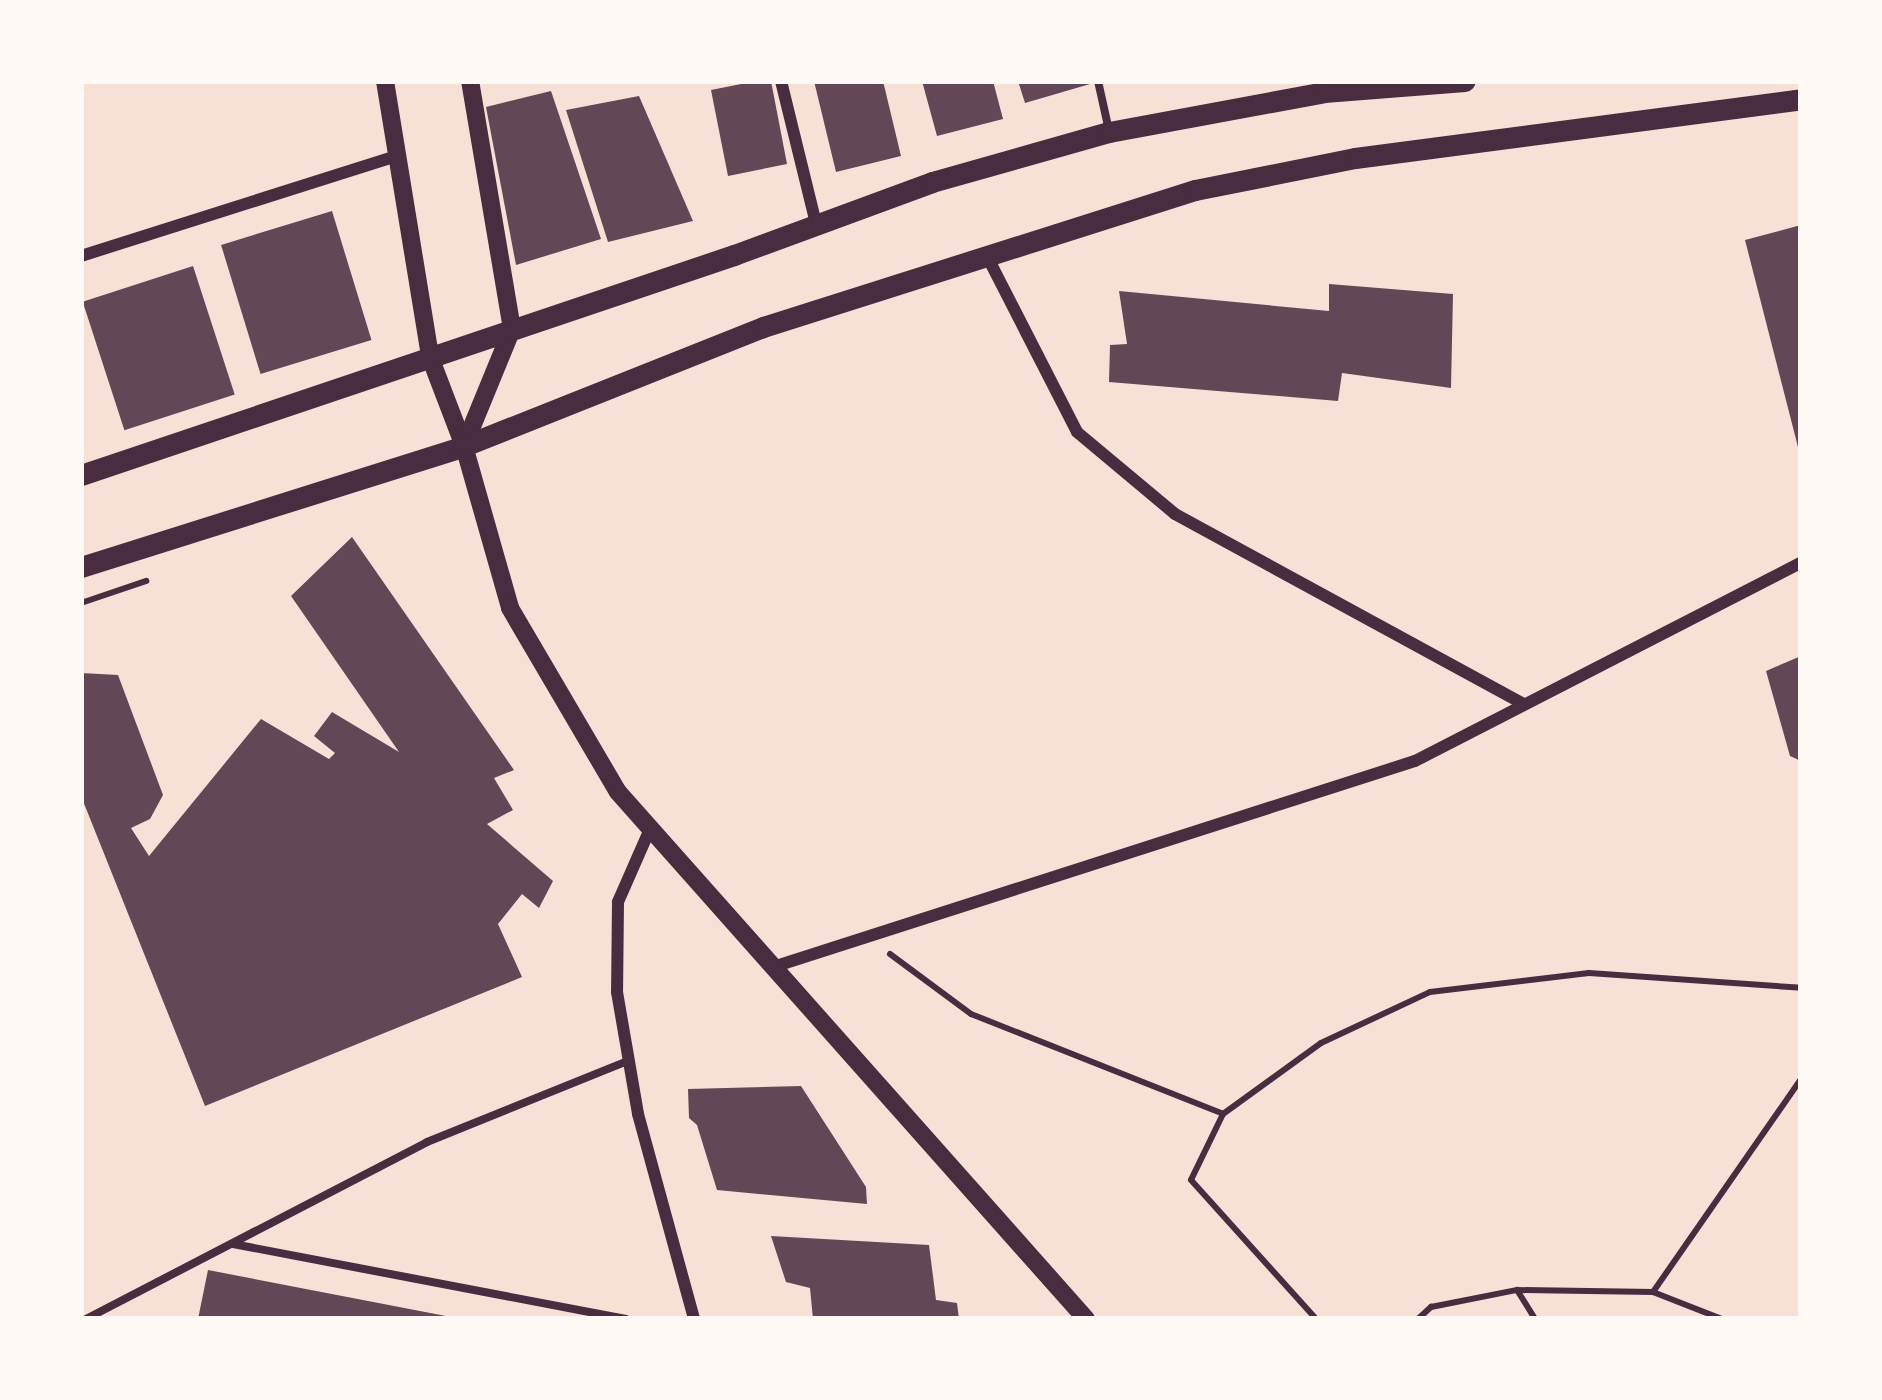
<!DOCTYPE html>
<html>
<head>
<meta charset="utf-8">
<style>
	body { margin:0 }
	#map { position:relative; width:1882px; height:1400px; overflow:hidden; background:#f7e1d7; font-family:"Roboto Condensed",sans-serif }
	div>[style] { position:absolute }
	[style*='--x'] { left:calc(var(--x)*1px); top:calc(var(--y)*1px); width:calc(var(--w)*1px); rotate:calc(var(--a)*1deg) }
	.building>* { inset:0; background:#644757; transform-origin:0 0 }
	.path>* { height:6px; margin:-3px; padding:0 3px; transform-origin:3px; border-radius:3px; background:#4a2c40 }
	.service>* { height:8px; margin:-4px; padding:0 4px; transform-origin:4px; border-radius:4px; background:#4a2c40 }
	.minor>* { height:12px; margin:-6px; padding:0 6px; transform-origin:6px; border-radius:6px; background:#4a2c40 }
	.tertiary>* { height:18px; margin:-9px; padding:0 9px; transform-origin:9px; border-radius:9px; background:#4a2c40 }
	.secondary>* { height:21px; margin:-10.5px; padding:0 10.5px; transform-origin:10.5px; border-radius:10.5px; background:#4a2c40 }
	span { translate:-50% -50%; white-space:nowrap; text-align:center; line-height:1.15; -webkit-text-stroke:9px #fffaf5; paint-order:stroke }
	.frame { position:absolute; inset:0; border:84px solid #fffaf5; pointer-events:none }
</style>
</head>
<body>
<div id="map">
	<div class="building">
		<div style="clip-path:polygon(756px 81px,771px 81px,787px 164px,728px 176px,711px 90px)"></div>
		<div style="clip-path:polygon(814px 81px,883px 81px,901px 156px,836px 172px)"></div>
		<div style="clip-path:polygon(922px 81px,993px 81px,1003px 119px,937px 136px)"></div>
		<div style="clip-path:polygon(1018px 81px,1096px 81px,1097px 82px,1025px 103px)"></div>
		<div style="clip-path:polygon(551px 91px,601px 239px,516px 265px,486px 107px)"></div>
		<div style="clip-path:polygon(639px 96px,693px 221px,608px 242px,566px 110px)"></div>
		<div style="left:332px;top:211px;width:135px;height:116px;rotate:73deg"></div>
		<div style="clip-path:polygon(1801px 225px,1801px 451px,1799px 451px,1745px 240px)"></div>
		<div style="left:193px;top:266px;width:135px;height:116px;rotate:72deg"></div>
		<div style="clip-path:polygon(1329px 284px,1453px 294px,1451px 388px,1342px 373px,1338px 401px,1109px 382px,1110px 345px,1127px 344px,1119px 291px,1329px 311px)"></div>
		<div style="clip-path:polygon(352px 537px,514px 770px,494px 778px,513px 810px,487px 824px,553px 881px,539px 908px,522px 894px,498px 924px,522px 977px,205px 1106px,81px 796px,81px 673px,118px 675px,163px 795px,150px 819px,131px 828px,149px 856px,261px 719px,329px 759px,335px 753px,314px 736px,332px 712px,399px 752px,291px 596px)"></div>
		<div style="clip-path:polygon(1801px 656px,1801px 761px,1790px 756px,1766px 671px)"></div>
		<div style="clip-path:polygon(801px 1086px,866px 1187px,867px 1204px,717px 1190px,697px 1125px,689px 1118px,688px 1089px)"></div>
		<div style="clip-path:polygon(771px 1236px,929px 1245px,936px 1300px,957px 1303px,959px 1319px,813px 1319px,810px 1288px,786px 1282px)"></div>
		<div style="clip-path:polygon(208px 1270px,451px 1317px,451px 1319px,198px 1319px)"></div>
	</div>
	<div class="path">
		<div style="--x:81;--y:603;--w:69;--a:-18.7"></div>
		<div style="--x:890;--y:954;--w:101;--a:36.5"></div>
		<div style="--x:971;--y:1014;--w:271;--a:21.6"></div>
		<div style="--x:1223;--y:1114;--w:121;--a:-35.9"></div>
		<div style="--x:1321;--y:1043;--w:120;--a:-25.1"></div>
		<div style="--x:1430;--y:992;--w:160;--a:-6.8"></div>
		<div style="--x:1589;--y:973;--w:213;--a:4"></div>
		<div style="--x:1223;--y:1114;--w:73;--a:115.9"></div>
		<div style="--x:1191;--y:1180;--w:187;--a:48"></div>
		<div style="--x:1517;--y:1290;--w:34;--a:58"></div>
		<div style="--x:1653;--y:1292;--w:74;--a:21.4"></div>
		<div style="--x:1418;--y:1319;--w:18;--a:-43"></div>
		<div style="--x:1431;--y:1307;--w:88;--a:-11.2"></div>
		<div style="--x:1517;--y:1290;--w:136;--a:0.8"></div>
		<div style="--x:1653;--y:1292;--w:259;--a:-55.2"></div>
	</div>
	<div class="service">
		<div style="--x:1098;--y:81;--w:46;--a:77.5"></div>
		<div style="--x:233;--y:1244;--w:400;--a:10.8"></div>
		<div style="--x:86;--y:1319;--w:384;--a:-27.4"></div>
		<div style="--x:427;--y:1142;--w:216;--a:-22"></div>
	</div>
	<div class="minor">
		<div style="--x:781;--y:81;--w:147;--a:76.2"></div>
		<div style="--x:81;--y:256;--w:331;--a:-17.6"></div>
		<div style="--x:988;--y:258;--w:195;--a:62.9"></div>
		<div style="--x:1077;--y:432;--w:128;--a:39.9"></div>
		<div style="--x:1175;--y:514;--w:397;--a:28.6"></div>
		<div style="--x:650;--y:829;--w:80;--a:113.7"></div>
		<div style="--x:618;--y:902;--w:90;--a:90.6"></div>
		<div style="--x:617;--y:992;--w:124;--a:80.2"></div>
		<div style="--x:638;--y:1114;--w:213;--a:74.7"></div>
		<div style="--x:773;--y:967;--w:674;--a:-17.79"></div>
		<div style="--x:1415;--y:761;--w:434;--a:-27.2"></div>
	</div>
	<div class="tertiary">
		<div style="--x:385;--y:81;--w:280;--a:80.7"></div>
		<div style="--x:430;--y:357;--w:95;--a:69.1"></div>
		<div style="--x:464;--y:446;--w:168;--a:74.1"></div>
		<div style="--x:510;--y:608;--w:213;--a:59.6"></div>
		<div style="--x:618;--y:792;--w:705;--a:48.39"></div>
		<div style="--x:464;--y:446;--w:126;--a:-67.7"></div>
		<div style="--x:512;--y:329;--w:252;--a:-99.6"></div>
	</div>
	<div class="secondary">
		<div style="--x:81;--y:475;--w:689;--a:-18.62"></div>
		<div style="--x:734;--y:255;--w:211;--a:-20.2"></div>
		<div style="--x:932;--y:182;--w:184;--a:-15.8"></div>
		<div style="--x:1109;--y:132;--w:219;--a:-10.5"></div>
		<div style="--x:1324;--y:92;--w:141;--a:-4.5"></div>
		<div style="--x:81;--y:567;--w:402;--a:-17.5"></div>
		<div style="--x:464;--y:446;--w:322;--a:-21.7"></div>
		<div style="--x:763;--y:327;--w:453;--a:-17.6"></div>
		<div style="--x:1195;--y:190;--w:163;--a:-11.3"></div>
		<div style="--x:1355;--y:158;--w:450;--a:-7.5"></div>
	</div>
	<div class="frame"></div>
</div>
</body>
</html>
